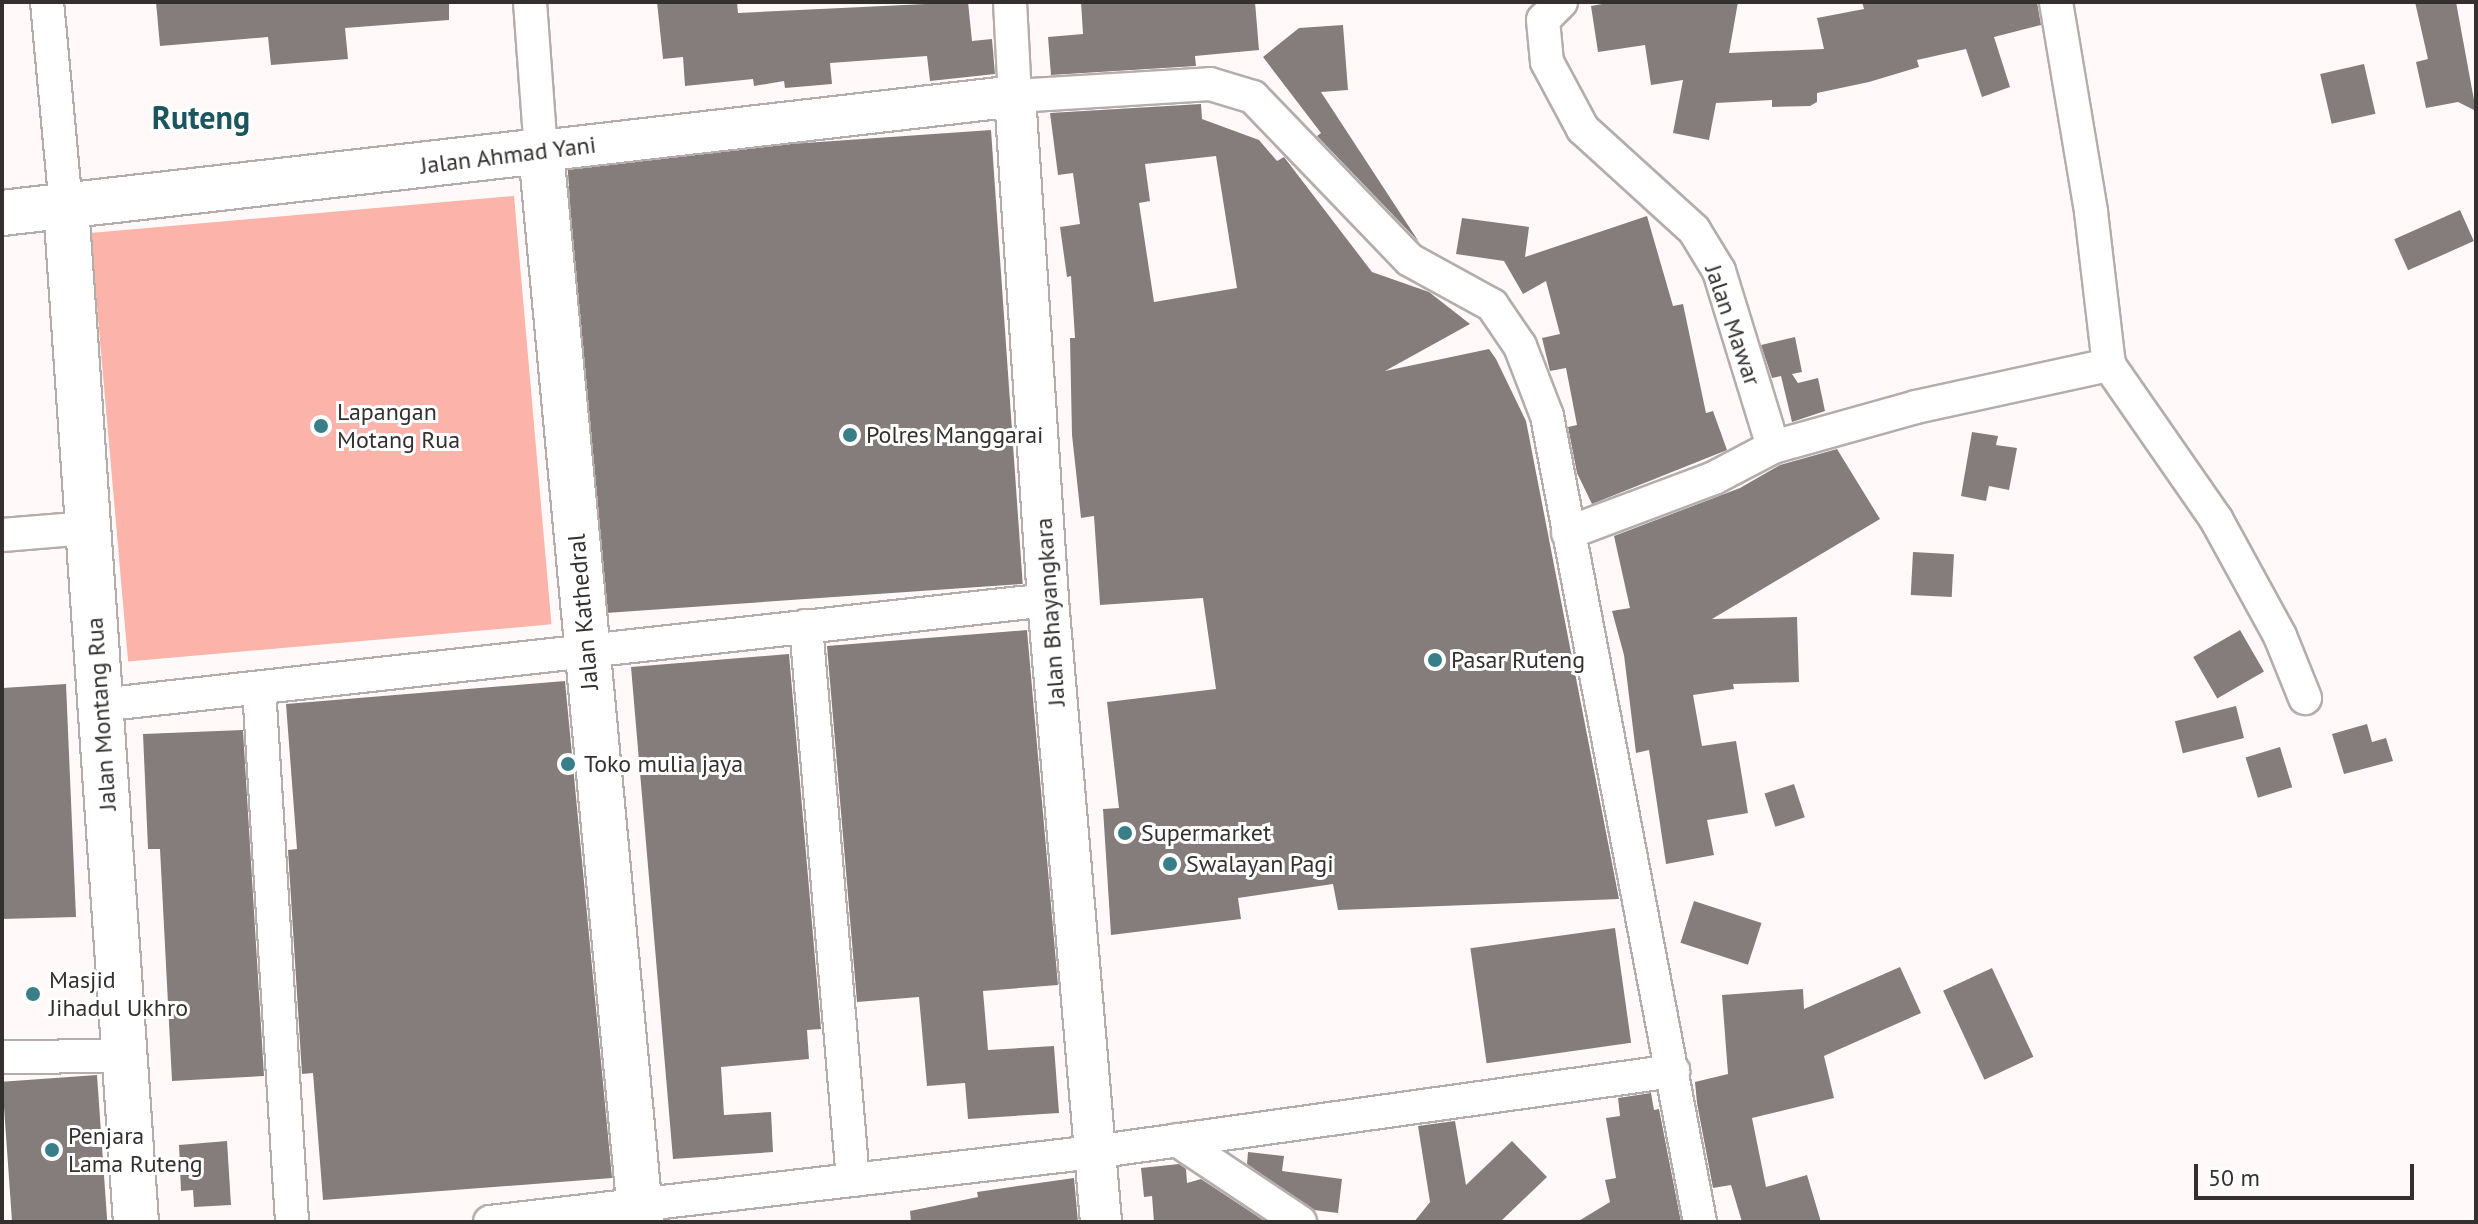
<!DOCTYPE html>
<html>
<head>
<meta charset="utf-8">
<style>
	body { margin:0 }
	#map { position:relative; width:2478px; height:1224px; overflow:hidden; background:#fffaf9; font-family:"PT Sans",sans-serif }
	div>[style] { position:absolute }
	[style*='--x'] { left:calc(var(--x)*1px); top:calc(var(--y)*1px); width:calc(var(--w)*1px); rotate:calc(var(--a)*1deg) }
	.green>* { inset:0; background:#fcb3a9; transform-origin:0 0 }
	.building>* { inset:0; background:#847d7c; transform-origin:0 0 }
	.roads { filter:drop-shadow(2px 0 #b5adab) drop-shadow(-2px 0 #b5adab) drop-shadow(0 2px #b5adab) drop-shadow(0 -2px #b5adab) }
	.minor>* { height:32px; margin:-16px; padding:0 16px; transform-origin:16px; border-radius:16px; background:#fff }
	.major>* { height:40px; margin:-20px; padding:0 20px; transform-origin:20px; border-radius:20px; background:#fff }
	.highway>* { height:44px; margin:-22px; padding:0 22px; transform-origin:22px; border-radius:22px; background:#fff }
	.dots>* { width:22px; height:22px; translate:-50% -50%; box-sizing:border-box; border:4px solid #fff; border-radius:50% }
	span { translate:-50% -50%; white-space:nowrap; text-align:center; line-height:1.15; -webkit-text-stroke:6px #fff; paint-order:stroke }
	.street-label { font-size:24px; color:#33302f }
	.poi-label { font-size:24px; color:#33302f }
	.left { translate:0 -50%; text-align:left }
	.district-label { font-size:32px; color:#1b555d; font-weight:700 }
	.frame { position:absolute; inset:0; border:4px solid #33302f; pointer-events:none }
	.scale { position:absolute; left:2194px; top:1164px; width:220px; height:36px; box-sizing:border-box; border:4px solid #33302f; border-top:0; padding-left:10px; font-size:24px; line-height:28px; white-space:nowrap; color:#33302f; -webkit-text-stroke:6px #fff; paint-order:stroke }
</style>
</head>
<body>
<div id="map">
	<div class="green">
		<div style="left:514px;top:196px;width:430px;height:425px;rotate:85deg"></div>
	</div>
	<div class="building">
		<div style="clip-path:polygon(156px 2px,449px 2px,449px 20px,345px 28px,348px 59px,271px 65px,268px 37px,160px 46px)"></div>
		<div style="clip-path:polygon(657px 2px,737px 2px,738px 13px,968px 2px,972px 41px,992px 39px,995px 74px,930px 81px,927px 56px,830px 63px,832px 84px,785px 88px,784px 81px,754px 86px,753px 79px,685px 86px,683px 57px,663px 59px)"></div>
		<div style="clip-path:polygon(1081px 2px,1255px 2px,1259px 50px,1195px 56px,1196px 66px,1051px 75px,1048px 37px,1083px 34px)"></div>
		<div style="clip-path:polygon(1613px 2px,1738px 2px,1729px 53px,1824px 49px,1817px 18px,1864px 9px,1862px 2px,2037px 2px,2041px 25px,1994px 37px,2010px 87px,1982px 97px,1966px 49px,1917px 60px,1919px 67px,1869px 82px,1817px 93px,1817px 102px,1810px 106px,1772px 107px,1772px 100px,1716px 103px,1709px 140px,1673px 133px,1683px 80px,1651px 85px,1645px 45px,1598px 52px,1591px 6px)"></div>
		<div style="clip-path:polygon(2415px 2px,2456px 2px,2476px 111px,2458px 102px,2426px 108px,2416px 62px,2428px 59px)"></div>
		<div style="clip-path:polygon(1343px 25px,1348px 90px,1321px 92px,1419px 242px,1317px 136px,1321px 133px,1263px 57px,1299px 28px)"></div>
		<div style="left:2364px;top:64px;width:51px;height:45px;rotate:77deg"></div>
		<div style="clip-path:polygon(evenodd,1201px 104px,1202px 119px,1259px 140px,1277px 161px,1284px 157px,1372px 272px,1429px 292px,1470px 324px,1385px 371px,1489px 349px,1496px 359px,1526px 421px,1619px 899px,1338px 910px,1333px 884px,1238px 898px,1241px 919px,1111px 935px,1103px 809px,1119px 808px,1107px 702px,1216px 689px,1203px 598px,1100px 605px,1094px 516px,1081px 518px,1072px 435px,1070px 338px,1075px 338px,1071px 276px,1067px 277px,1060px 227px,1080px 224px,1073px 173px,1058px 175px,1050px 113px,1201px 104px,1216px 156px,1237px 288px,1154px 302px,1139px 203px,1150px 201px,1145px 164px,1216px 156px)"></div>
		<div style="left:991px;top:130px;width:455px;height:425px;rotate:86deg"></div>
		<div style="left:2460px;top:210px;width:34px;height:72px;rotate:66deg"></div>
		<div style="clip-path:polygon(1647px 216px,1673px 306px,1683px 304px,1706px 413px,1713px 411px,1727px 450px,1592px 504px,1577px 473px,1568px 427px,1577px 425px,1566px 368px,1550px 371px,1542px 338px,1560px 334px,1546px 281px,1523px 294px,1504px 261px,1456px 254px,1462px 218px,1529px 227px,1525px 257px)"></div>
		<div style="clip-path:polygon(1795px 337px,1802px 372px,1792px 374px,1798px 383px,1818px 378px,1825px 411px,1792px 422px,1781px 376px,1772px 378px,1761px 345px)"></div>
		<div style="clip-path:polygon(1972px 432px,1998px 436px,1996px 445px,2017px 448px,2009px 490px,1989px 486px,1986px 501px,1961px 496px)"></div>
		<div style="clip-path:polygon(1837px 449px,1880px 519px,1712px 619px,1797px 617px,1799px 682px,1733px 684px,1734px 689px,1693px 695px,1702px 746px,1736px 741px,1748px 813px,1707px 820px,1714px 855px,1666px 864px,1649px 750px,1636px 753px,1624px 655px,1612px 611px,1630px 608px,1614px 536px,1740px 488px,1780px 465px)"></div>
		<div style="left:1913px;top:552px;width:41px;height:43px;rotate:3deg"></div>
		<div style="clip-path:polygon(1027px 630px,1058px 985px,983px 991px,988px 1050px,1054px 1046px,1059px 1113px,968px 1119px,965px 1083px,927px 1086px,919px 997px,857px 1002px,827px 646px)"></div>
		<div style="left:2240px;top:630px;width:48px;height:54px;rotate:60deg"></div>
		<div style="clip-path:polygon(789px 654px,821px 1029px,807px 1030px,809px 1059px,721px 1067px,724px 1115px,771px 1112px,773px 1152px,673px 1159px,631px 667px)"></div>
		<div style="clip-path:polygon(565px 681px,612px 1178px,323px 1200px,313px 1073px,302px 1074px,288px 850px,297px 849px,286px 704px)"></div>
		<div style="clip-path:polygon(66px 684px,76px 917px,2px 919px,2px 688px)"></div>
		<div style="left:2236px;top:706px;width:33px;height:63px;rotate:76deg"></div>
		<div style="clip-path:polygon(2367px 724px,2372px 742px,2386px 738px,2393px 761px,2344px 774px,2332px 734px)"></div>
		<div style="clip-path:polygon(243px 730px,264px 1076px,172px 1081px,160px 849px,148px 849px,143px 734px)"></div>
		<div style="left:2280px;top:747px;width:42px;height:36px;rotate:73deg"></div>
		<div style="left:1794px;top:784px;width:35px;height:31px;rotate:72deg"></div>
		<div style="left:1694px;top:901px;width:71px;height:44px;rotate:18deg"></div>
		<div style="left:1615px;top:928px;width:116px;height:146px;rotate:82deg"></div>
		<div style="clip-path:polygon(1900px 967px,1921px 1013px,1824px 1056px,1834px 1098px,1752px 1118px,1766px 1187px,1807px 1175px,1821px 1222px,1742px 1222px,1731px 1185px,1713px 1188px,1697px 1103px,1695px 1082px,1728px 1074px,1722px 995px,1803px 989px,1804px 1009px)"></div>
		<div style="left:1992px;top:968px;width:98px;height:54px;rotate:65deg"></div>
		<div style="left:97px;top:1075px;width:147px;height:95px;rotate:86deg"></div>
		<div style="clip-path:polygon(1651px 1093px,1654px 1110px,1659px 1109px,1681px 1222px,1577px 1222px,1610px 1202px,1605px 1180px,1616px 1178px,1606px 1118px,1620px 1116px,1618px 1098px)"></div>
		<div style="clip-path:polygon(1455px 1121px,1466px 1185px,1512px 1141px,1547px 1177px,1500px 1222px,1414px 1222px,1430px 1202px,1418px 1126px)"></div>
		<div style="clip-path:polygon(227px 1141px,231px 1205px,194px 1207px,193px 1190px,181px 1191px,179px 1145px)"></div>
		<div style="clip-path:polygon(1248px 1152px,1284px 1156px,1282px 1171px,1342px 1179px,1338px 1213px,1314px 1210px,1247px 1164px)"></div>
		<div style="clip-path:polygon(1179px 1164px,1186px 1169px,1187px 1183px,1201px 1179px,1266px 1222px,1154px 1222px,1152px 1196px,1144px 1197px,1141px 1168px)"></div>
		<div style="clip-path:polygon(1074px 1178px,1078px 1222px,911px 1222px,910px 1211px,978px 1197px,977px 1192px)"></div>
	</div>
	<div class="roads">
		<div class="minor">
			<div style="--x:47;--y:2;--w:205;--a:84.7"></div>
			<div style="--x:530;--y:2;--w:149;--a:85.8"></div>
			<div style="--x:1010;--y:2;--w:94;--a:87"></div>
			<div style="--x:1015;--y:96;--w:195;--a:-3.5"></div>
			<div style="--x:1210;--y:84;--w:45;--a:16.8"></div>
			<div style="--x:1253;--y:97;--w:226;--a:46.1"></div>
			<div style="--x:1410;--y:260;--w:94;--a:28.8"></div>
			<div style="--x:1492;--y:305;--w:50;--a:55.7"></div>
			<div style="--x:1520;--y:346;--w:75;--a:68.9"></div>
			<div style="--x:1547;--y:416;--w:820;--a:79.25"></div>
			<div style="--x:1561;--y:2;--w:25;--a:135"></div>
			<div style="--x:1543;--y:20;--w:42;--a:84.6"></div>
			<div style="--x:1547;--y:62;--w:76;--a:61.8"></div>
			<div style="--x:1583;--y:129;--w:150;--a:42.3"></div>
			<div style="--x:1694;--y:230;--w:48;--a:58.6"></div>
			<div style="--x:1719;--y:271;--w:184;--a:72.9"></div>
			<div style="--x:1773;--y:447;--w:67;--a:152.3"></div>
			<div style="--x:1714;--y:478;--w:156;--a:159.4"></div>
			<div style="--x:2056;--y:2;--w:213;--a:80.5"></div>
			<div style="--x:2091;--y:212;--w:154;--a:83.3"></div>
			<div style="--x:1773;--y:447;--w:148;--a:-15.6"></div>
			<div style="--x:1916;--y:407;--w:198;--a:-12.3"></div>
			<div style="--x:2109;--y:365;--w:188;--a:55.2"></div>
			<div style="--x:2216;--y:519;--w:133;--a:61.3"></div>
			<div style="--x:2280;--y:636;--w:67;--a:68"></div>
			<div style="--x:2;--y:535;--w:86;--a:-4.7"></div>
			<div style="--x:806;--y:626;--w:556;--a:85.15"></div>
			<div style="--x:259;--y:688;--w:535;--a:86.46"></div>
			<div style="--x:100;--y:705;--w:954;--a:-6.32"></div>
			<div style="--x:2;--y:1057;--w:123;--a:-0.5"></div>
			<div style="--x:1177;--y:1140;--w:148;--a:33.7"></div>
			<div style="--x:490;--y:1222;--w:608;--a:-6.61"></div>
			<div style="--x:1094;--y:1152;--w:585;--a:-7.96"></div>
		</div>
		<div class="major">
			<div style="--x:541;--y:151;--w:477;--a:-6.6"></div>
			<div style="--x:1015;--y:96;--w:505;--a:86.25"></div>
			<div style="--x:1048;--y:600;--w:624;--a:85.13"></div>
		</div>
		<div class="highway">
			<div style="--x:66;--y:206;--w:1018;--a:86.06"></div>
			<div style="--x:2;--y:213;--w:543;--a:-6.56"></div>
			<div style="--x:541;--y:151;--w:1076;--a:84.67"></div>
		</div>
	</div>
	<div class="dots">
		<div style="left:321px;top:426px;background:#397f8a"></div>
		<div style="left:850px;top:435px;background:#397f8a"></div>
		<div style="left:1435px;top:660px;background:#397f8a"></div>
		<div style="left:568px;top:764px;background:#397f8a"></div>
		<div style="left:1125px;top:833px;background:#397f8a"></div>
		<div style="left:1170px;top:864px;background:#397f8a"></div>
		<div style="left:33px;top:994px;background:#397f8a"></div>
		<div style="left:52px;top:1150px;background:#397f8a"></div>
	</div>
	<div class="street-label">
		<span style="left:508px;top:155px;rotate:-7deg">Jalan Ahmad Yani</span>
		<span style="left:1733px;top:325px;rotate:71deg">Jalan Mawar</span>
		<span style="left:583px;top:612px;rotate:-95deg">Jalan Kathedral</span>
		<span style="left:1050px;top:612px;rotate:-94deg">Jalan Bhayangkara</span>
		<span style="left:101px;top:714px;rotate:-94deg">Jalan Montang Rua</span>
	</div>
	<div class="poi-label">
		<span class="left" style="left:337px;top:426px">Lapangan<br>Motang Rua</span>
		<span class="left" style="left:866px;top:435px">Polres Manggarai</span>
		<span class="left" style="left:1451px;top:660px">Pasar Ruteng</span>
		<span class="left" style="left:584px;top:764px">Toko mulia jaya</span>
		<span class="left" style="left:1141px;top:833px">Supermarket</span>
		<span class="left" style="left:1186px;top:864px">Swalayan Pagi</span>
		<span class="left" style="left:49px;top:994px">Masjid<br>Jihadul Ukhro</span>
		<span class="left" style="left:68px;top:1150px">Penjara<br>Lama Ruteng</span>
	</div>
	<div class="district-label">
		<span style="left:201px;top:117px">Ruteng</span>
	</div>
	<div class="frame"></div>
	<div class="scale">50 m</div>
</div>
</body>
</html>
